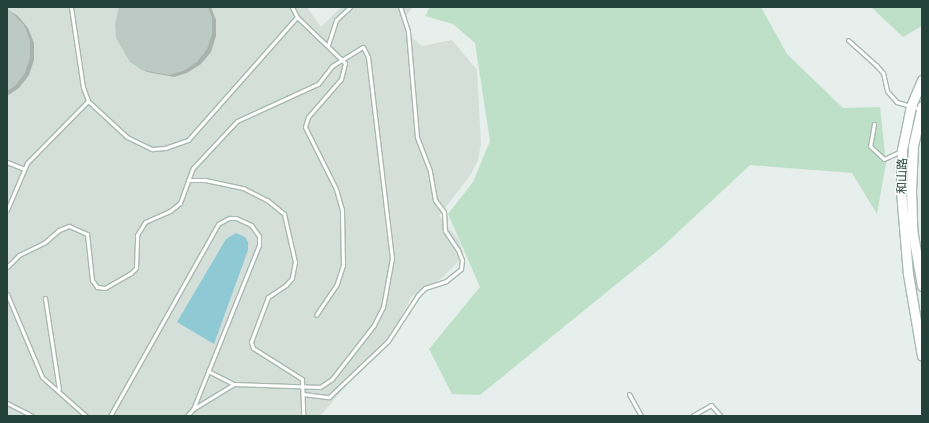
<!DOCTYPE html>
<html>
<head>
<meta charset="utf-8">
<style>
	body { margin:0 }
	#map { position:relative; width:929px; height:423px; overflow:hidden; background:#e6efeb; font-family:"Titillium Web","Noto Sans TC",sans-serif }
	div>[style] { position:absolute }
	[style*='--x'] { left:calc(var(--x)*1px); top:calc(var(--y)*1px); width:calc(var(--w)*1px); rotate:calc(var(--a)*1deg) }
	.built>* { inset:0; background:#d4dfda }
	.green>* { inset:0; background:#bfe0c8 }
	.water>* { inset:0; background:#8ec9d4 }
	.shadow>* { inset:0; background:#0003 }
	.building>* { inset:0; background:#bbcac4 }
	.roads { filter:drop-shadow(1px 0 #a8b8b2) drop-shadow(-1px 0 #a8b8b2) drop-shadow(0 1px #a8b8b2) drop-shadow(0 -1px #a8b8b2) }
	.service>* { height:3px; margin:-1.5px; padding:0 1.5px; transform-origin:1.5px; border-radius:1.5px; background:#fff }
	.secondary>* { height:9px; margin:-4.5px; padding:0 4.5px; transform-origin:4.5px; border-radius:4.5px; background:#fff }
	span { translate:-50% -50%; white-space:nowrap; text-align:center; line-height:1.15; -webkit-text-stroke:3px #f7fbf9; paint-order:stroke }
	.street-label { font-size:12px; color:#24423a }
	.frame { position:absolute; inset:0; border:8px solid #24423a; pointer-events:none }
</style>
</head>
<body>
<div id="map">
	<div class="built">
		<div style="clip-path:polygon(7px 7px,307px 7px,321px 27px,341px 7px,413px 7px,402px 21px,410px 36px,422px 46px,452px 40px,477px 70px,481px 144px,478px 160px,471px 174px,439px 216px,458px 239px,463px 252px,458px 262px,442px 278px,412px 296px,392px 333px,320px 416px,7px 416px)"></div>
	</div>
	<div class="green">
		<div style="clip-path:polygon(430px 7px,761px 7px,787px 54px,843px 108px,880px 107px,886px 163px,877px 214px,852px 173px,750px 165px,661px 248px,480px 395px,452px 394px,429px 349px,480px 287px,448px 214px,473px 182px,490px 141px,475px 43px,453px 24px,425px 16px)"></div>
		<div style="clip-path:polygon(871px 7px,922px 7px,922px 26px,903px 37px)"></div>
	</div>
	<div class="water">
		<div style="clip-path:polygon(236px 233px,245px 237px,248px 242px,248px 250px,214px 344px,177px 322px,226px 239px)"></div>
	</div>
	<div class="shadow">
		<div style="clip-path:polygon(120px 7px,211px 7px,216px 20px,216px 36px,211px 52px,201px 64px,187px 73px,174px 77px,147px 72px,142px 69px)"></div>
		<div style="clip-path:polygon(7px 9px,18px 16px,28px 28px,34px 43px,34px 60px,29px 75px,19px 88px,7px 96px)"></div>
	</div>
	<div class="building">
		<div style="clip-path:polygon(119px 7px,208px 7px,212px 17px,212px 34px,207px 49px,197px 62px,183px 71px,169px 75px,142px 70px,130px 62px,116px 38px,115px 24px)"></div>
		<div style="clip-path:polygon(7px 8px,24px 25px,30px 40px,30px 57px,25px 73px,15px 86px,7px 91px)"></div>
	</div>
	<div class="roads">
		<div class="service">
			<div style="--x:71;--y:7;--w:81;--a:81.5"></div>
			<div style="--x:83;--y:87;--w:15;--a:70"></div>
			<div style="--x:88;--y:101;--w:53;--a:42.7"></div>
			<div style="--x:127;--y:137;--w:28;--a:26"></div>
			<div style="--x:152;--y:149;--w:13;--a:-4"></div>
			<div style="--x:165;--y:148;--w:24;--a:-19"></div>
			<div style="--x:188;--y:140;--w:164;--a:-48.5"></div>
			<div style="--x:292;--y:7;--w:11;--a:63"></div>
			<div style="--x:297;--y:17;--w:66;--a:43.8"></div>
			<div style="--x:345;--y:63;--w:16;--a:104"></div>
			<div style="--x:341;--y:79;--w:50;--a:131"></div>
			<div style="--x:308;--y:117;--w:10;--a:107"></div>
			<div style="--x:305;--y:127;--w:69;--a:63.4"></div>
			<div style="--x:336;--y:189;--w:22;--a:74"></div>
			<div style="--x:342;--y:210;--w:55;--a:89"></div>
			<div style="--x:343;--y:265;--w:20;--a:108"></div>
			<div style="--x:337;--y:284;--w:37;--a:124"></div>
			<div style="--x:848;--y:40;--w:38;--a:42"></div>
			<div style="--x:876;--y:65;--w:11;--a:49"></div>
			<div style="--x:883;--y:73;--w:18;--a:77"></div>
			<div style="--x:887;--y:91;--w:15;--a:48"></div>
			<div style="--x:897;--y:102;--w:24;--a:17"></div>
			<div style="--x:328;--y:45;--w:26;--a:-72"></div>
			<div style="--x:336;--y:20;--w:19;--a:-43"></div>
			<div style="--x:874;--y:124;--w:22;--a:100"></div>
			<div style="--x:870;--y:146;--w:19;--a:43"></div>
			<div style="--x:884;--y:159;--w:19;--a:-25"></div>
			<div style="--x:7;--y:162;--w:18;--a:22"></div>
			<div style="--x:188;--y:180;--w:17;--a:0"></div>
			<div style="--x:205;--y:180;--w:39;--a:12"></div>
			<div style="--x:243;--y:188;--w:27;--a:27"></div>
			<div style="--x:267;--y:200;--w:22;--a:39"></div>
			<div style="--x:284;--y:214;--w:49;--a:77.1"></div>
			<div style="--x:295;--y:262;--w:16;--a:101"></div>
			<div style="--x:292;--y:278;--w:9;--a:131"></div>
			<div style="--x:286;--y:285;--w:22;--a:146"></div>
			<div style="--x:268;--y:297;--w:48;--a:110.7"></div>
			<div style="--x:251;--y:342;--w:6;--a:72"></div>
			<div style="--x:253;--y:348;--w:58;--a:32.3"></div>
			<div style="--x:302;--y:379;--w:37;--a:88"></div>
			<div style="--x:7;--y:210;--w:51;--a:-66.9"></div>
			<div style="--x:27;--y:163;--w:87;--a:-45.5"></div>
			<div style="--x:7;--y:267;--w:17;--a:-45"></div>
			<div style="--x:19;--y:255;--w:28;--a:-26"></div>
			<div style="--x:44;--y:243;--w:20;--a:-41"></div>
			<div style="--x:59;--y:230;--w:11;--a:-22"></div>
			<div style="--x:69;--y:226;--w:20;--a:24"></div>
			<div style="--x:87;--y:234;--w:46;--a:83.8"></div>
			<div style="--x:92;--y:280;--w:9;--a:54"></div>
			<div style="--x:97;--y:287;--w:8;--a:7"></div>
			<div style="--x:105;--y:288;--w:30;--a:-30"></div>
			<div style="--x:131;--y:273;--w:7;--a:-45"></div>
			<div style="--x:136;--y:268;--w:33;--a:-88"></div>
			<div style="--x:137;--y:235;--w:15;--a:-58"></div>
			<div style="--x:145;--y:222;--w:27;--a:-24"></div>
			<div style="--x:170;--y:211;--w:13;--a:-39"></div>
			<div style="--x:180;--y:203;--w:37;--a:-70"></div>
			<div style="--x:193;--y:168;--w:64;--a:-46.9"></div>
			<div style="--x:237;--y:121;--w:89;--a:-24.6"></div>
			<div style="--x:318;--y:84;--w:23;--a:-52"></div>
			<div style="--x:332;--y:66;--w:36;--a:-32"></div>
			<div style="--x:363;--y:47;--w:11;--a:63"></div>
			<div style="--x:368;--y:57;--w:202;--a:83.2"></div>
			<div style="--x:392;--y:258;--w:50;--a:100.4"></div>
			<div style="--x:383;--y:307;--w:20;--a:117"></div>
			<div style="--x:374;--y:325;--w:68;--a:127.9"></div>
			<div style="--x:332;--y:379;--w:14;--a:146"></div>
			<div style="--x:320;--y:387;--w:86;--a:-178"></div>
			<div style="--x:234;--y:384;--w:48;--a:148.6"></div>
			<div style="--x:7;--y:294;--w:90;--a:67.1"></div>
			<div style="--x:42;--y:377;--w:59;--a:41.6"></div>
			<div style="--x:45;--y:298;--w:92;--a:81.3"></div>
			<div style="--x:208;--y:371;--w:29;--a:27"></div>
			<div style="--x:303;--y:394;--w:26;--a:7"></div>
			<div style="--x:329;--y:397;--w:81;--a:-43.5"></div>
			<div style="--x:388;--y:341;--w:55;--a:-56.9"></div>
			<div style="--x:418;--y:295;--w:10;--a:-45"></div>
			<div style="--x:425;--y:288;--w:22;--a:-18"></div>
			<div style="--x:446;--y:281;--w:19;--a:-39"></div>
			<div style="--x:461;--y:269;--w:9;--a:-84"></div>
			<div style="--x:462;--y:260;--w:11;--a:-112"></div>
			<div style="--x:458;--y:250;--w:23;--a:-124"></div>
			<div style="--x:445;--y:231;--w:19;--a:-93"></div>
			<div style="--x:444;--y:212;--w:15;--a:-127"></div>
			<div style="--x:435;--y:200;--w:29;--a:-100"></div>
			<div style="--x:430;--y:171;--w:36;--a:-111"></div>
			<div style="--x:417;--y:137;--w:106;--a:-94.9"></div>
			<div style="--x:408;--y:31;--w:25;--a:-108"></div>
			<div style="--x:629;--y:394;--w:25;--a:61"></div>
			<div style="--x:7;--y:403;--w:28;--a:27"></div>
			<div style="--x:110;--y:416;--w:220;--a:-60.6"></div>
			<div style="--x:218;--y:224;--w:13;--a:-29"></div>
			<div style="--x:229;--y:218;--w:7;--a:0"></div>
			<div style="--x:236;--y:218;--w:17;--a:25"></div>
			<div style="--x:251;--y:225;--w:14;--a:54"></div>
			<div style="--x:259;--y:236;--w:9;--a:90"></div>
			<div style="--x:259;--y:245;--w:177;--a:111.9"></div>
			<div style="--x:193;--y:409;--w:9;--a:131"></div>
			<div style="--x:692;--y:416;--w:22;--a:-30"></div>
			<div style="--x:711;--y:405;--w:15;--a:48"></div>
		</div>
		<div class="secondary">
			<div style="--x:922;--y:80;--w:28;--a:113"></div>
			<div style="--x:911;--y:106;--w:45;--a:101.6"></div>
			<div style="--x:902;--y:150;--w:41;--a:91.4"></div>
			<div style="--x:901;--y:191;--w:83;--a:85.2"></div>
			<div style="--x:908;--y:274;--w:83;--a:80.3"></div>
			<div style="--x:922;--y:106;--w:41;--a:102.7"></div>
			<div style="--x:913;--y:146;--w:45;--a:92.5"></div>
			<div style="--x:911;--y:191;--w:38;--a:88"></div>
			<div style="--x:912;--y:229;--w:58;--a:80"></div>
		</div>
	</div>
	<div class="street-label">
		<span style="left:902px;top:176px;rotate:-89deg">和山路</span>
	</div>
	<div class="frame"></div>
</div>
</body>
</html>
